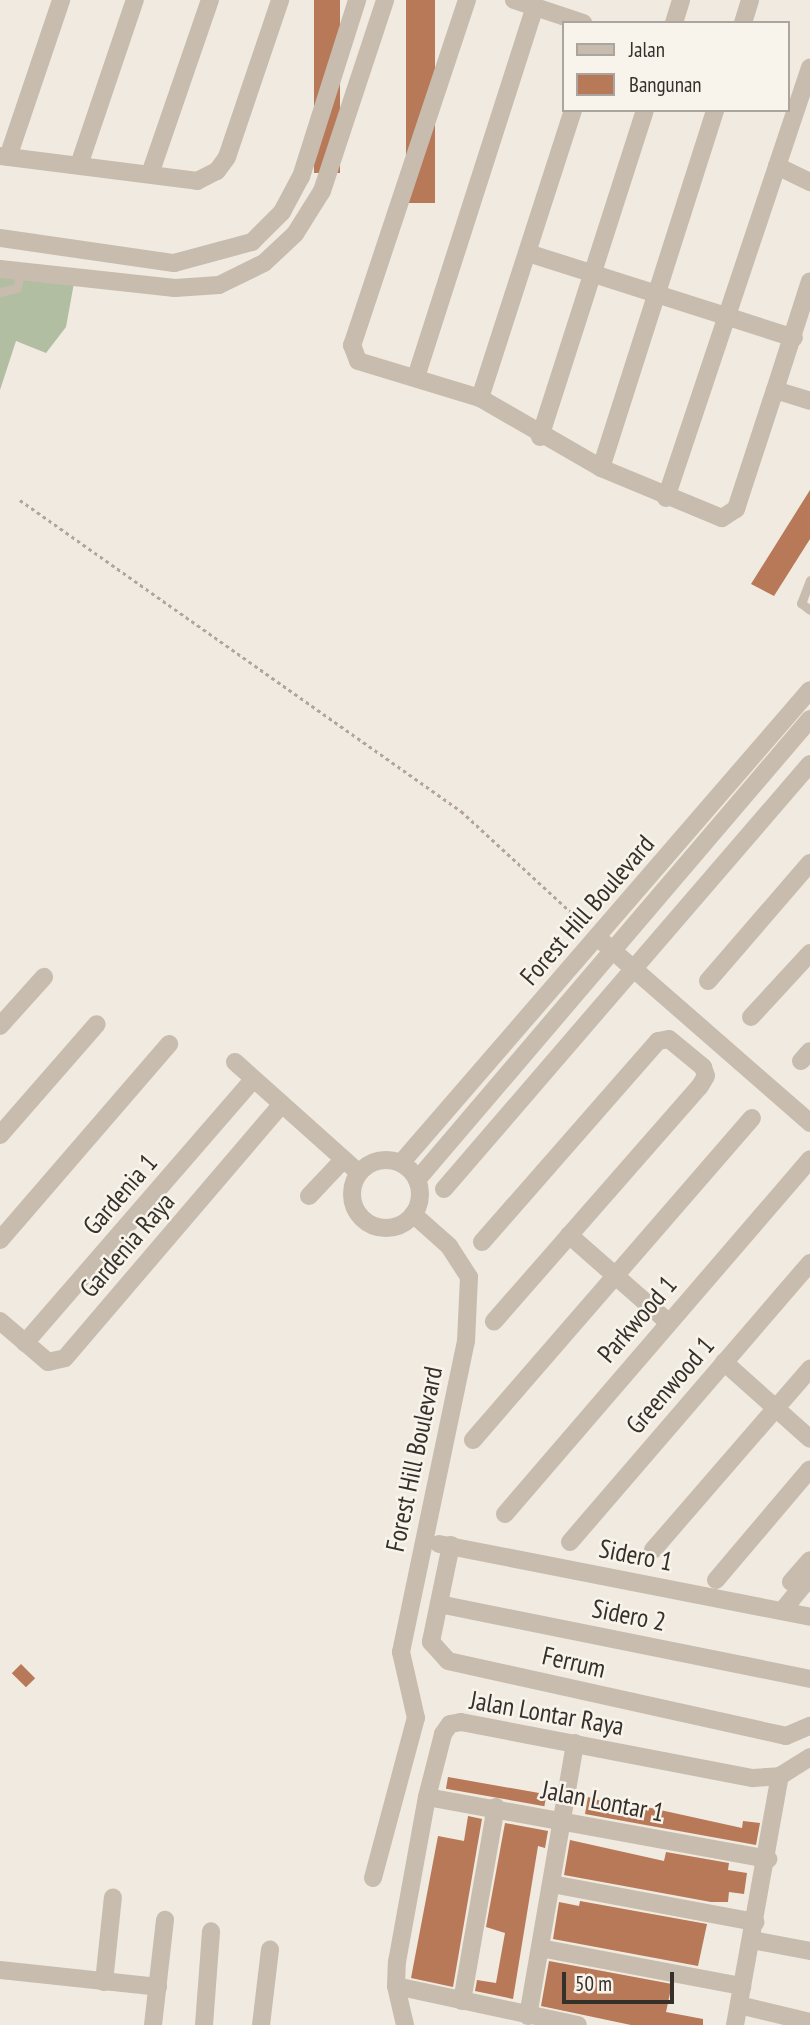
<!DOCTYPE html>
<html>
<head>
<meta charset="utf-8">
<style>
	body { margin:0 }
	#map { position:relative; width:810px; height:2025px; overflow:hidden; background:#f0eae0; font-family:"PT Sans Narrow",sans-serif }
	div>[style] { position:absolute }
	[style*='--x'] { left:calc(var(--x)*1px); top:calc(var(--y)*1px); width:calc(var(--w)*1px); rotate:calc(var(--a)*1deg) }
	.green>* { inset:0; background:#b1bea2 }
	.building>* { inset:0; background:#b77957; transform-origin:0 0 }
	.path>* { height:2.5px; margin-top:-1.25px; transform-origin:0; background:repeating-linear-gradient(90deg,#b3a698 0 3.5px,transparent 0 7px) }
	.service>* { height:9px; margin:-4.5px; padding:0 4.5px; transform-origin:4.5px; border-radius:4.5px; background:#c7bcad }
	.minor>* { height:18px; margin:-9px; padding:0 9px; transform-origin:9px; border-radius:9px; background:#c7bcad }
	.minor>.ring { margin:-9px; padding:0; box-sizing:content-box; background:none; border:18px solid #c7bcad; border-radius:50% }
	span { translate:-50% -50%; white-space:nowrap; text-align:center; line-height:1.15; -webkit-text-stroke:5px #f8f4ec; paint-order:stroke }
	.street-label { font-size:26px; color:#36302b }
	.legend { position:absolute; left:562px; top:21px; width:228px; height:91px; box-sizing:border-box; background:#f8f4ec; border:2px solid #aaa69f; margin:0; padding:9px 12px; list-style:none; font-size:21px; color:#36302b }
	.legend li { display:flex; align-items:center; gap:14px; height:35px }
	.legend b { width:35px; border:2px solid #aaa69f }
	.scale { position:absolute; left:562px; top:1972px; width:112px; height:32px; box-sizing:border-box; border:4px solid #36302b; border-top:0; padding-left:9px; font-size:21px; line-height:24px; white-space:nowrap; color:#36302b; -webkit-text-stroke:5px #f8f4ec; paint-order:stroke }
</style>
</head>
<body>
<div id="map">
	<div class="green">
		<div style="clip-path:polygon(0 274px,74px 283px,66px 327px,46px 353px,16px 341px,0 390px)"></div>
	</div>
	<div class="building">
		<div style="left:314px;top:0;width:26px;height:173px"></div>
		<div style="left:406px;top:0;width:29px;height:203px"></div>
		<div style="clip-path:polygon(810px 490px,810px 539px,774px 596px,751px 584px)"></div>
		<div style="left:21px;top:1664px;width:20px;height:13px;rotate:45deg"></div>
		<div style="left:448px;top:1777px;width:100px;height:12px;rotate:10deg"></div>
		<div style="clip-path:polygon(588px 1797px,641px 1813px,642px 1806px,742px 1828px,743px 1821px,760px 1823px,756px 1845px,585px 1814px)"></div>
		<div style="clip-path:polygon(468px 1816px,482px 1819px,453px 1987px,411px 1978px,438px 1836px,464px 1841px)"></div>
		<div style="clip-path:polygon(505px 1823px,548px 1831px,545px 1848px,538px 1846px,513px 1999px,475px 1991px,477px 1980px,496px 1983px,505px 1933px,486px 1927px)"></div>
		<div style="clip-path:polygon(570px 1840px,664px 1861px,666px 1852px,729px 1863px,728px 1870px,747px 1873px,744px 1894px,729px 1892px,728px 1902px,711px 1902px,564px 1875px)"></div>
		<div style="clip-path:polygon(580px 1901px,707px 1924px,698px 1966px,553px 1939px,559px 1902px,579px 1906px)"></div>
		<div style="clip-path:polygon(549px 1961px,672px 1984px,666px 2012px,703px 2019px,703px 2025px,631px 2025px,541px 2006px)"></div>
	</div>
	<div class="path">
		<div style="--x:20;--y:500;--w:540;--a:35.19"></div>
		<div style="--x:461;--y:811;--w:170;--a:42.6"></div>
	</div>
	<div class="service">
		<div style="--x:0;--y:292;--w:17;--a:-13"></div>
		<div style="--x:17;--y:288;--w:16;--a:-79"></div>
		<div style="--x:810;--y:580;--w:25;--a:111"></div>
		<div style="--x:801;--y:603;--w:11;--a:38"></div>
	</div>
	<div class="minor">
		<div style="--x:467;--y:0;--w:364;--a:108.4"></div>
		<div style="--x:352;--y:345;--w:17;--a:69"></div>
		<div style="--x:358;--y:361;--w:127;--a:16.9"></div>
		<div style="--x:480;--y:398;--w:140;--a:30"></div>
		<div style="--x:601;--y:468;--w:131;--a:22.5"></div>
		<div style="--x:722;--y:518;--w:17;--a:-33"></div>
		<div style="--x:736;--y:509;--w:125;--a:-71.9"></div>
		<div style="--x:775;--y:390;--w:37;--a:17"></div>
		<div style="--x:514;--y:0;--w:73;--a:18.4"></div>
		<div style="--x:674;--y:23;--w:24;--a:-73"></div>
		<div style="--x:743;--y:23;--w:24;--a:-73"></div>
		<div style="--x:0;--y:156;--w:199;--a:7.2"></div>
		<div style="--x:197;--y:181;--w:22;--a:-27"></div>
		<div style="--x:217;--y:171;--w:17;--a:-54"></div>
		<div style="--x:227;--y:157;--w:166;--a:-71.3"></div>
		<div style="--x:8;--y:157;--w:166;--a:-71.3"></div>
		<div style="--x:79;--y:165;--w:174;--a:-71.3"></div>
		<div style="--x:777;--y:166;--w:37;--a:26"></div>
		<div style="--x:150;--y:174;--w:184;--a:-71"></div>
		<div style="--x:0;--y:238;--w:176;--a:8.2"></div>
		<div style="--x:174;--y:263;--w:81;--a:-15.1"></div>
		<div style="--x:252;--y:242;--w:42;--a:-45"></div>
		<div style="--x:282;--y:212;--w:40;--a:-62"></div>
		<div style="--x:301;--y:177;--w:186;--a:-72.4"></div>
		<div style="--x:528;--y:253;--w:279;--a:17.7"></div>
		<div style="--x:0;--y:269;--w:176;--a:6.2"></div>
		<div style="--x:175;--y:288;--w:44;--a:-3.9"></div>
		<div style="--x:219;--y:285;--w:50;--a:-26.1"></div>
		<div style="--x:264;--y:263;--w:42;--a:-43.1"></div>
		<div style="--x:295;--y:234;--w:51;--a:-57.9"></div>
		<div style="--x:322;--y:191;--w:201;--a:-71.7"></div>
		<div style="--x:416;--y:377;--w:389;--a:-72.2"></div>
		<div style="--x:775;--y:390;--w:114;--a:-72.2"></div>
		<div style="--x:480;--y:398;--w:303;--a:-72.1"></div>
		<div style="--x:540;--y:437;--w:343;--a:-72.2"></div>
		<div style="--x:601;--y:468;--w:376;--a:-72.3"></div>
		<div style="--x:666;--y:498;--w:454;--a:-71.5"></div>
		<div style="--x:604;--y:943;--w:274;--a:41.1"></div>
		<div style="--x:708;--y:981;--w:156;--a:-49.2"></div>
		<div style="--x:751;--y:1017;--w:87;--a:-47.3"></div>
		<div style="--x:0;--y:1026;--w:66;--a:-48.1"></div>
		<div style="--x:801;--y:1061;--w:13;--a:-48"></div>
		<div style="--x:235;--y:1062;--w:166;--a:41.8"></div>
		<div style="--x:0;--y:1135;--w:147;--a:-48.9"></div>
		<div class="ring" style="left:352px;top:1160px;width:50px;height:50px"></div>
		<div style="--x:401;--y:1163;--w:625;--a:-49.15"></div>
		<div style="--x:417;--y:1180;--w:606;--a:-49.55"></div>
		<div style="--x:444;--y:1189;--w:561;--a:-49.27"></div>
		<div style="--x:309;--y:1196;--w:50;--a:-46.6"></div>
		<div style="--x:569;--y:1235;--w:132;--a:41.3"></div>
		<div style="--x:0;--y:1240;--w:259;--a:-49.2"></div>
		<div style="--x:482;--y:1242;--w:267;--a:-48.8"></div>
		<div style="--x:658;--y:1041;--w:11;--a:-10"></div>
		<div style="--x:669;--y:1039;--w:44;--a:39.5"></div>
		<div style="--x:703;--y:1067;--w:9;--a:72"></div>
		<div style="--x:706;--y:1076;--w:12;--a:121"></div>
		<div style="--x:700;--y:1086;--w:313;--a:131.2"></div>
		<div style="--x:0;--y:1321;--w:63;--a:40.5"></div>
		<div style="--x:48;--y:1362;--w:17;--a:-13"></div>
		<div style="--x:65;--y:1358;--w:334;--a:-49.5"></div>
		<div style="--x:25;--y:1343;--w:349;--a:-49.1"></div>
		<div style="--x:724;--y:1362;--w:115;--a:41.8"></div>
		<div style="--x:473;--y:1440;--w:426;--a:-49.1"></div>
		<div style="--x:505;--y:1514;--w:468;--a:-49.3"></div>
		<div style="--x:570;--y:1542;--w:368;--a:-49.3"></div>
		<div style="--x:439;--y:1544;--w:378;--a:11.1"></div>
		<div style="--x:451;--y:1545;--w:99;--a:101.7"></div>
		<div style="--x:431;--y:1642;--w:25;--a:48"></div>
		<div style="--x:448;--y:1661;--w:346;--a:12.5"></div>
		<div style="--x:786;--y:1736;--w:26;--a:-23"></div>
		<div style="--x:653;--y:1550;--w:240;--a:-49.1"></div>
		<div style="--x:716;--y:1580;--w:145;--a:-49.7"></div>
		<div style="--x:791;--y:1582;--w:29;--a:-49"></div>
		<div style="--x:439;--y:1604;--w:379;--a:11.4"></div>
		<div style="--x:782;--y:1611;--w:44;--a:-50.5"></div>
		<div style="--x:427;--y:1797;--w:347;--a:10.3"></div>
		<div style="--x:373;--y:1878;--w:166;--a:-75"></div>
		<div style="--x:416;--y:1718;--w:68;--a:-102.8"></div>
		<div style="--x:401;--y:1652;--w:318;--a:-78.2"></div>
		<div style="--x:466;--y:1341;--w:64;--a:-87.3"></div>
		<div style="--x:469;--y:1277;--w:37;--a:-123"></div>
		<div style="--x:449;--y:1246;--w:48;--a:-138.4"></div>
		<div style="--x:552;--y:1884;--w:207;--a:10.6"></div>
		<div style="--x:752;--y:1940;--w:59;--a:10.7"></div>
		<div style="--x:540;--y:1948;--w:206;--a:10.7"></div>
		<div style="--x:0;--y:1970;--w:159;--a:6.1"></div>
		<div style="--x:104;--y:1982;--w:85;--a:-84"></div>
		<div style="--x:396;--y:1986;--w:186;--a:12.1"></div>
		<div style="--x:462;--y:2001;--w:197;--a:-80.1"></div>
		<div style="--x:739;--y:2005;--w:73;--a:13.5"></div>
		<div style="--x:528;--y:2016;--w:277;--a:-80.2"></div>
		<div style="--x:153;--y:2025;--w:106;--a:-83.5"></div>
		<div style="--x:204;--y:2025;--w:94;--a:-85.7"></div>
		<div style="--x:261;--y:2025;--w:76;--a:-83.2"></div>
		<div style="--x:405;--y:2025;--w:40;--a:-103"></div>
		<div style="--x:396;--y:1986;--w:24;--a:-88"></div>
		<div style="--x:397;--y:1962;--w:168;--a:-79.7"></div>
		<div style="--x:427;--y:1797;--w:65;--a:-75.7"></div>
		<div style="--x:443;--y:1734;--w:12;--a:-55"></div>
		<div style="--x:450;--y:1724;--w:11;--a:-10"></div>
		<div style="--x:461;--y:1722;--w:297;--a:10.9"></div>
		<div style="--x:753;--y:1778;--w:27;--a:-4"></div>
		<div style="--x:780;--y:1776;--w:36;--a:-32"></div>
		<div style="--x:735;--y:2025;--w:253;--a:-79.8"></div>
	</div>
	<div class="street-label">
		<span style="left:587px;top:910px;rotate:-49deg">Forest Hill Boulevard</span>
		<span style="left:120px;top:1194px;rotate:-49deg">Gardenia 1</span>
		<span style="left:127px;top:1245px;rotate:-49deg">Gardenia Raya</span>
		<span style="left:637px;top:1319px;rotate:-49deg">Parkwood 1</span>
		<span style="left:670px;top:1385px;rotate:-49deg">Greenwood 1</span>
		<span style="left:414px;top:1459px;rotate:-78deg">Forest Hill Boulevard</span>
		<span style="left:636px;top:1555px;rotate:11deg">Sidero 1</span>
		<span style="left:629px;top:1615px;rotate:11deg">Sidero 2</span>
		<span style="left:574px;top:1662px;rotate:13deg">Ferrum</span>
		<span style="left:547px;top:1713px;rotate:10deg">Jalan Lontar Raya</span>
		<span style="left:603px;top:1801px;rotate:11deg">Jalan Lontar 1</span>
	</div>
	<ul class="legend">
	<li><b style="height:9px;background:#c7bcad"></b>Jalan</li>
	<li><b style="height:19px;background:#b77957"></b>Bangunan</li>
	</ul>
	<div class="scale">50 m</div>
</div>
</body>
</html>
